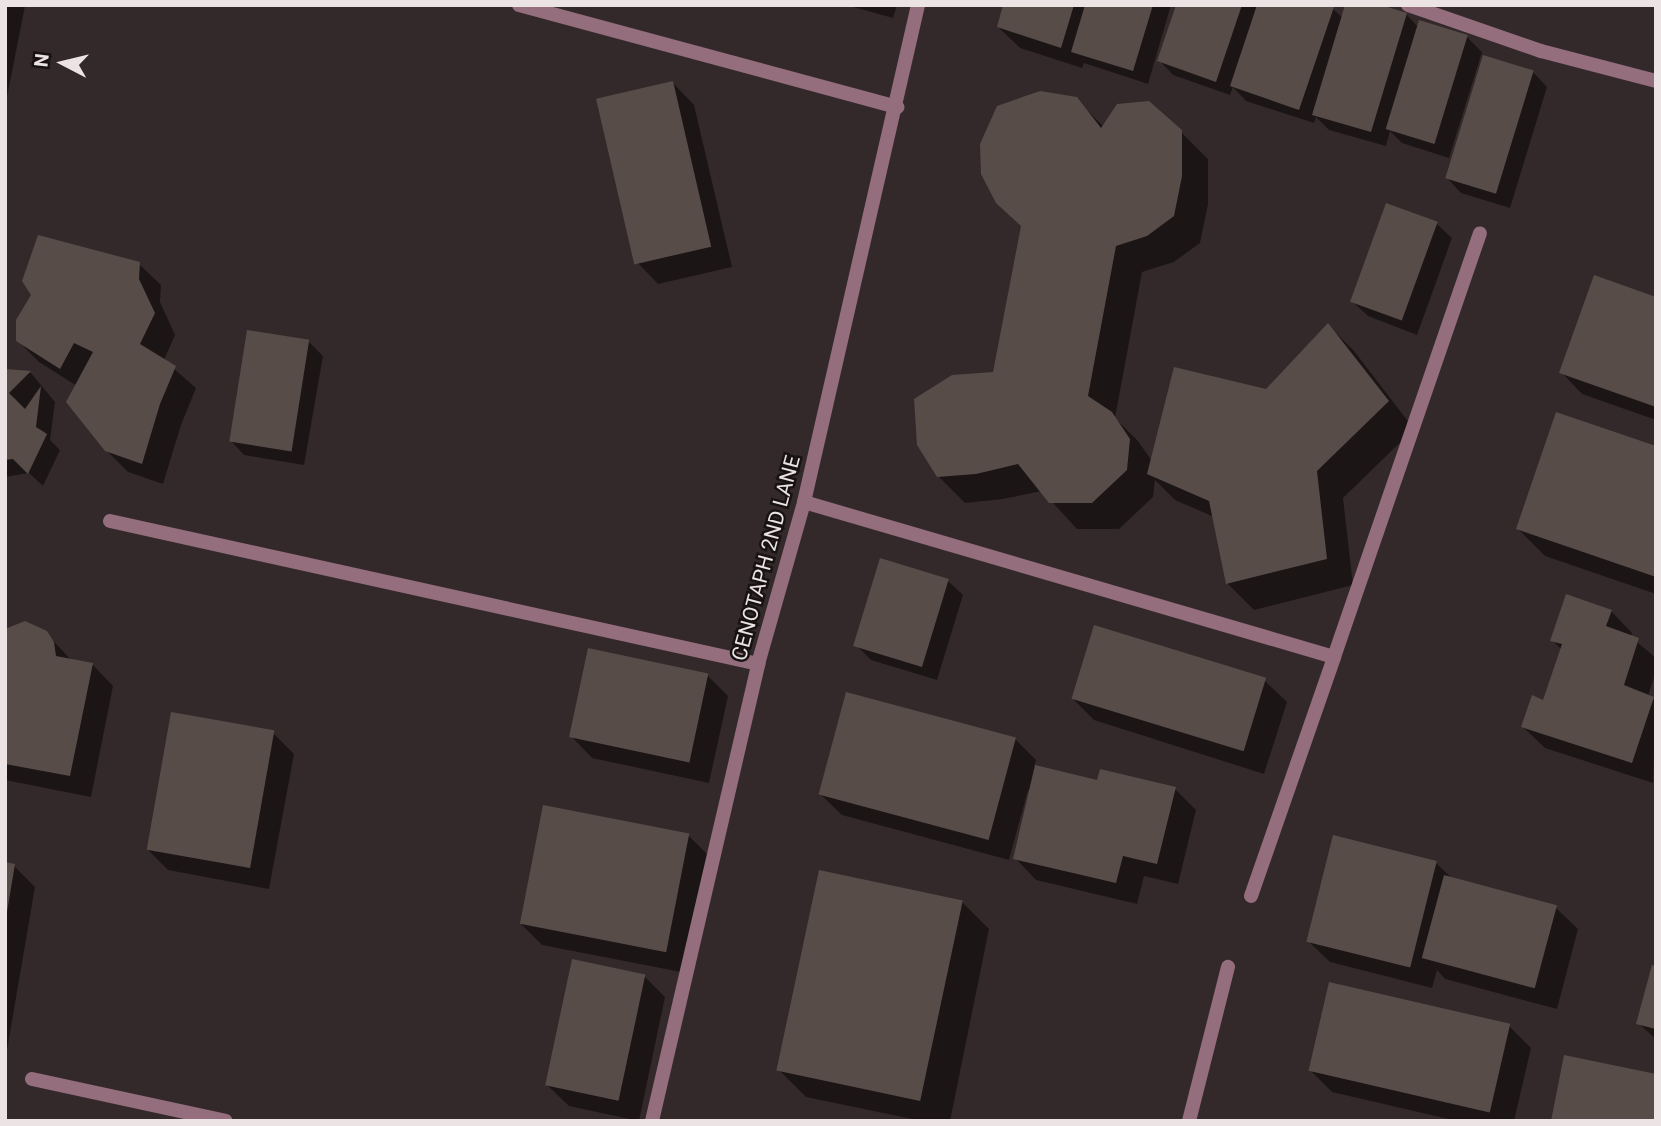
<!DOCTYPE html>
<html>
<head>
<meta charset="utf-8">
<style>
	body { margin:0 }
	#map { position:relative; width:1661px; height:1126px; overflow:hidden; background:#34292a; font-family:Roboto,sans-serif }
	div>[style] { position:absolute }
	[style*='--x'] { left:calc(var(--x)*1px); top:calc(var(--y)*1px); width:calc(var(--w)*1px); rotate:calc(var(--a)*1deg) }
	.shadow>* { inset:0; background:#0007 }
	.building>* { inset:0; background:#584c49; transform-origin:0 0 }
	.service>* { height:14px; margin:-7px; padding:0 7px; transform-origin:7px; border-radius:7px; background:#946e7d }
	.minor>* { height:14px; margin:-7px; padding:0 7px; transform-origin:7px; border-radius:7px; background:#946e7d }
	span { translate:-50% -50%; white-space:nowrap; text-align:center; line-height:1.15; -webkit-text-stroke:5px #181313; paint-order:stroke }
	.street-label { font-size:21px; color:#ece4e4 }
	.frame { position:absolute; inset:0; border:7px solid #ece4e4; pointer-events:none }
	.north { position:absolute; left:28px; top:28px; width:70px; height:70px; -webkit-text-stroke:5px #181313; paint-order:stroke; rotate:277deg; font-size:19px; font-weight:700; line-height:28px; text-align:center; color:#ece4e4 }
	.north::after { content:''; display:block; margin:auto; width:24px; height:32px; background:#ece4e4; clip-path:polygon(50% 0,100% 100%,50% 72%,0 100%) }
</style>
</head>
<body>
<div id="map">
	<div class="shadow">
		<div style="clip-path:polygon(5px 5px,25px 6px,5px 107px)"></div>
		<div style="clip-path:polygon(846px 5px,897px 5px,893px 18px)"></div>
		<div style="clip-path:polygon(1005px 5px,1171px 5px,1148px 84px,1084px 63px,1082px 68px,1020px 48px,998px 27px)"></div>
		<div style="clip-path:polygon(1178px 5px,1324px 5px,1333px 9px,1343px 18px,1406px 14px,1418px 27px,1467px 37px,1482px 52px,1449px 158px,1402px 143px,1390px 131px,1386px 146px,1329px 130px,1316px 117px,1314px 123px,1246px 101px,1233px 87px,1230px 95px,1173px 75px,1159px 60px)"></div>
		<div style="clip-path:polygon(1533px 72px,1547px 87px,1510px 208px,1461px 193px,1447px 178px)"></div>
		<div style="clip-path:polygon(673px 83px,694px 105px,732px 267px,658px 284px,637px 262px)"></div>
		<div style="clip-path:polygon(1076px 99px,1104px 127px,1181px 132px,1208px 159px,1208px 204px,1200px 243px,1174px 262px,1142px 272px,1115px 418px,1138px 441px,1152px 461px,1267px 391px,1328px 325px,1354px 351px,1414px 429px,1343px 498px,1353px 585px,1254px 610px,1228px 584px,1214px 517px,1175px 500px,1155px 480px,1153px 497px,1119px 529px,1077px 529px,1042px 491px,1003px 499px,965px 503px,938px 476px,994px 374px)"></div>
		<div style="clip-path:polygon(1437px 224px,1452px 238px,1417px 335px,1368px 316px,1353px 302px)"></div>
		<div style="clip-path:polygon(139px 264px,161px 285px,160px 302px,175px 335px,164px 360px,196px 388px,181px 425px,163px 484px,128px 472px,106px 450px,77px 386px,39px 362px,18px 341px)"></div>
		<div style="clip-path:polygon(1656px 299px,1656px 420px,1582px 394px,1561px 372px)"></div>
		<div style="clip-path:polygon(308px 341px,323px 356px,304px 465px,244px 455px,230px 440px)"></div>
		<div style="clip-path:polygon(5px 370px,31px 373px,55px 402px,50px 440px,60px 450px,43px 486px,29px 473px,5px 477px)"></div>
		<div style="clip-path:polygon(1656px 448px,1656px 594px,1545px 556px,1518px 529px)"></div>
		<div style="clip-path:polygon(948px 581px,963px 595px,937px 680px,871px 660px,856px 645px)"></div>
		<div style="clip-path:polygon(1611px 611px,1632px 633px,1631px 637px,1656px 658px,1656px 671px,1648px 696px,1656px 701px,1653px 783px,1545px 748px,1523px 727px,1544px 702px,1562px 650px,1552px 640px)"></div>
		<div style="clip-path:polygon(25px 623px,46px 633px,72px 661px,92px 664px,113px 686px,91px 797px,5px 780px,5px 631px)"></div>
		<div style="clip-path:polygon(707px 675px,728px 696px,709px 783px,592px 758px,571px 736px)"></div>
		<div style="clip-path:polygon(1265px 681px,1287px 702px,1264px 774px,1094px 720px,1073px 699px)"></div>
		<div style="clip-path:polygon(273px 733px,294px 754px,269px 889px,168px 870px,147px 849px)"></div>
		<div style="clip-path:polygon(1015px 739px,1036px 760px,1034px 766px,1098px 782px,1175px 789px,1196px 810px,1178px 884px,1144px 876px,1137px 904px,1036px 880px,1015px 858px,1031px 791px,1028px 790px,1009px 860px,842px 815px,820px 794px)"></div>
		<div style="clip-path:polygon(688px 835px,709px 856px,686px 973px,542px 945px,521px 924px)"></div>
		<div style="clip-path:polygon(1436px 863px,1454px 880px,1556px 908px,1578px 929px,1557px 1009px,1445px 979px,1437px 970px,1432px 988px,1330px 962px,1308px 941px)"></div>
		<div style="clip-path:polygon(5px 864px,14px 866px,35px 887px,5px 1062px)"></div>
		<div style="clip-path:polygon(962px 902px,989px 929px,950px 1121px,922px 1121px,806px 1097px,779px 1070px)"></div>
		<div style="clip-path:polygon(1656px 968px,1656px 1039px,1638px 1023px)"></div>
		<div style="clip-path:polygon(644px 976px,665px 997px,639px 1121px,569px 1106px,547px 1085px)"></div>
		<div style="clip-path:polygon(1509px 1026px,1531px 1048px,1514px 1121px,1457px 1121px,1332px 1092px,1311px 1071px)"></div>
	</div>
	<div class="building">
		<div style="clip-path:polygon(1003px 5px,1074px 5px,1061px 48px,997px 27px)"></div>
		<div style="clip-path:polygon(1085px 5px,1153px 5px,1133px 71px,1071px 52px)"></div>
		<div style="clip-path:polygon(1176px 5px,1242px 5px,1216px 82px,1157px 61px)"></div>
		<div style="clip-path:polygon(1257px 5px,1334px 7px,1299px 110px,1230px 86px)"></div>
		<div style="clip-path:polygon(1345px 5px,1381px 5px,1407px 13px,1371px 132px,1312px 115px)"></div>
		<div style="left:1419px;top:20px;width:51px;height:114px;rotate:17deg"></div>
		<div style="left:1483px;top:55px;width:53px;height:129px;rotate:17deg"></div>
		<div style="left:673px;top:81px;width:170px;height:79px;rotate:77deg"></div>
		<div style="clip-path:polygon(1040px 91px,1077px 97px,1101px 128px,1117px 104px,1149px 101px,1182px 130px,1182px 176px,1174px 216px,1147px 236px,1116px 246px,1088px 396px,1112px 412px,1130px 439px,1127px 470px,1092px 503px,1049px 503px,1018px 464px,976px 474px,937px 477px,917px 445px,914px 399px,952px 375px,993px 372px,1021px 226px,996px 203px,981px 174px,980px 144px,997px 106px)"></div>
		<div style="left:1386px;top:203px;width:55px;height:105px;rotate:20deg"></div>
		<div style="clip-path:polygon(38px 235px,140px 262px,139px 279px,155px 313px,140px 344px,176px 366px,160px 404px,142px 464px,105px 451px,66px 402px,93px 352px,74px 343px,60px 369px,16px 341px,16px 320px,31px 295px,22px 281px)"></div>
		<div style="clip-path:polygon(1594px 275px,1656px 297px,1656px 407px,1559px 373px)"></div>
		<div style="clip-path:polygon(1328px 323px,1389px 401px,1317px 471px,1327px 559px,1226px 584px,1209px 501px,1147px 474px,1174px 367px,1266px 389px)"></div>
		<div style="left:247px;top:330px;width:63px;height:113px;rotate:9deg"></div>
		<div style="clip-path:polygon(5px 369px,31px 371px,9px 393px,25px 409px,41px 386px,36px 427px,47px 434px,28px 474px,13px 459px,5px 460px)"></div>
		<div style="clip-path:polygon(1556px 412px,1656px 446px,1656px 577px,1516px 529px)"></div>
		<div style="left:880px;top:558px;width:72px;height:92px;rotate:17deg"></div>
		<div style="clip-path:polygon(1566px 594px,1612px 610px,1606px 626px,1639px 638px,1624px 685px,1654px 697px,1632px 763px,1521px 727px,1532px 695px,1543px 700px,1562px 644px,1550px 641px)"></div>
		<div style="clip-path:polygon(25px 621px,47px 631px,54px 642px,56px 656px,93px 663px,70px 776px,5px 764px,5px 629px)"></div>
		<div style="left:1094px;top:625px;width:180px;height:77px;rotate:17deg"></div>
		<div style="left:588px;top:648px;width:123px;height:91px;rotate:12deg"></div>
		<div style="left:846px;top:692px;width:176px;height:106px;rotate:15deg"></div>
		<div style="left:171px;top:712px;width:105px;height:140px;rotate:10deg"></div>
		<div style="clip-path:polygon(1035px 765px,1097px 780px,1100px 769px,1176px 787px,1157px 864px,1123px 856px,1116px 883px,1013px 859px)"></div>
		<div style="left:543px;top:805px;width:149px;height:121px;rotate:11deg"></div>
		<div style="left:1333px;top:835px;width:107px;height:110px;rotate:14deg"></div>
		<div style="clip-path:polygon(5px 862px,15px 864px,7px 912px,5px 912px)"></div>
		<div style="left:819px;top:870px;width:147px;height:205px;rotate:12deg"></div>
		<div style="left:1444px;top:875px;width:117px;height:86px;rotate:15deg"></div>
		<div style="left:572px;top:959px;width:75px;height:129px;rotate:12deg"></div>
		<div style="clip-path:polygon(1652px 965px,1656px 966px,1656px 1029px,1636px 1024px)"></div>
		<div style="left:1329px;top:982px;width:186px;height:91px;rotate:13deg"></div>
		<div style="clip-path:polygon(1564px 1055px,1656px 1074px,1656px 1121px,1551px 1121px)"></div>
	</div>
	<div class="service">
		<div style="--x:519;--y:5;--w:392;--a:15.1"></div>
		<div style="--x:32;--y:1079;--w:198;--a:12.2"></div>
	</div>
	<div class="minor">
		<div style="--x:1408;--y:5;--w:141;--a:19.1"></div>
		<div style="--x:1541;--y:51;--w:119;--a:14.6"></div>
		<div style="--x:804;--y:502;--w:552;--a:16.3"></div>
		<div style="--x:1334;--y:657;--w:448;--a:-71"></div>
		<div style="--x:110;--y:521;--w:664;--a:12.44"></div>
		<div style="--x:1251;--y:896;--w:253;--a:-70.8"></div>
		<div style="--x:652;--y:1121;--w:469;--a:-76.9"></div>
		<div style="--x:758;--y:664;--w:168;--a:-74.1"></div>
		<div style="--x:804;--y:502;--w:510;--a:-77.08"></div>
		<div style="--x:1189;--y:1121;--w:159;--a:-75.8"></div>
	</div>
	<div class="street-label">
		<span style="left:766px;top:558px;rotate:-75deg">CENOTAPH 2ND LANE</span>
	</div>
	<div class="frame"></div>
	<div class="north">N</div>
</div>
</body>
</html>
